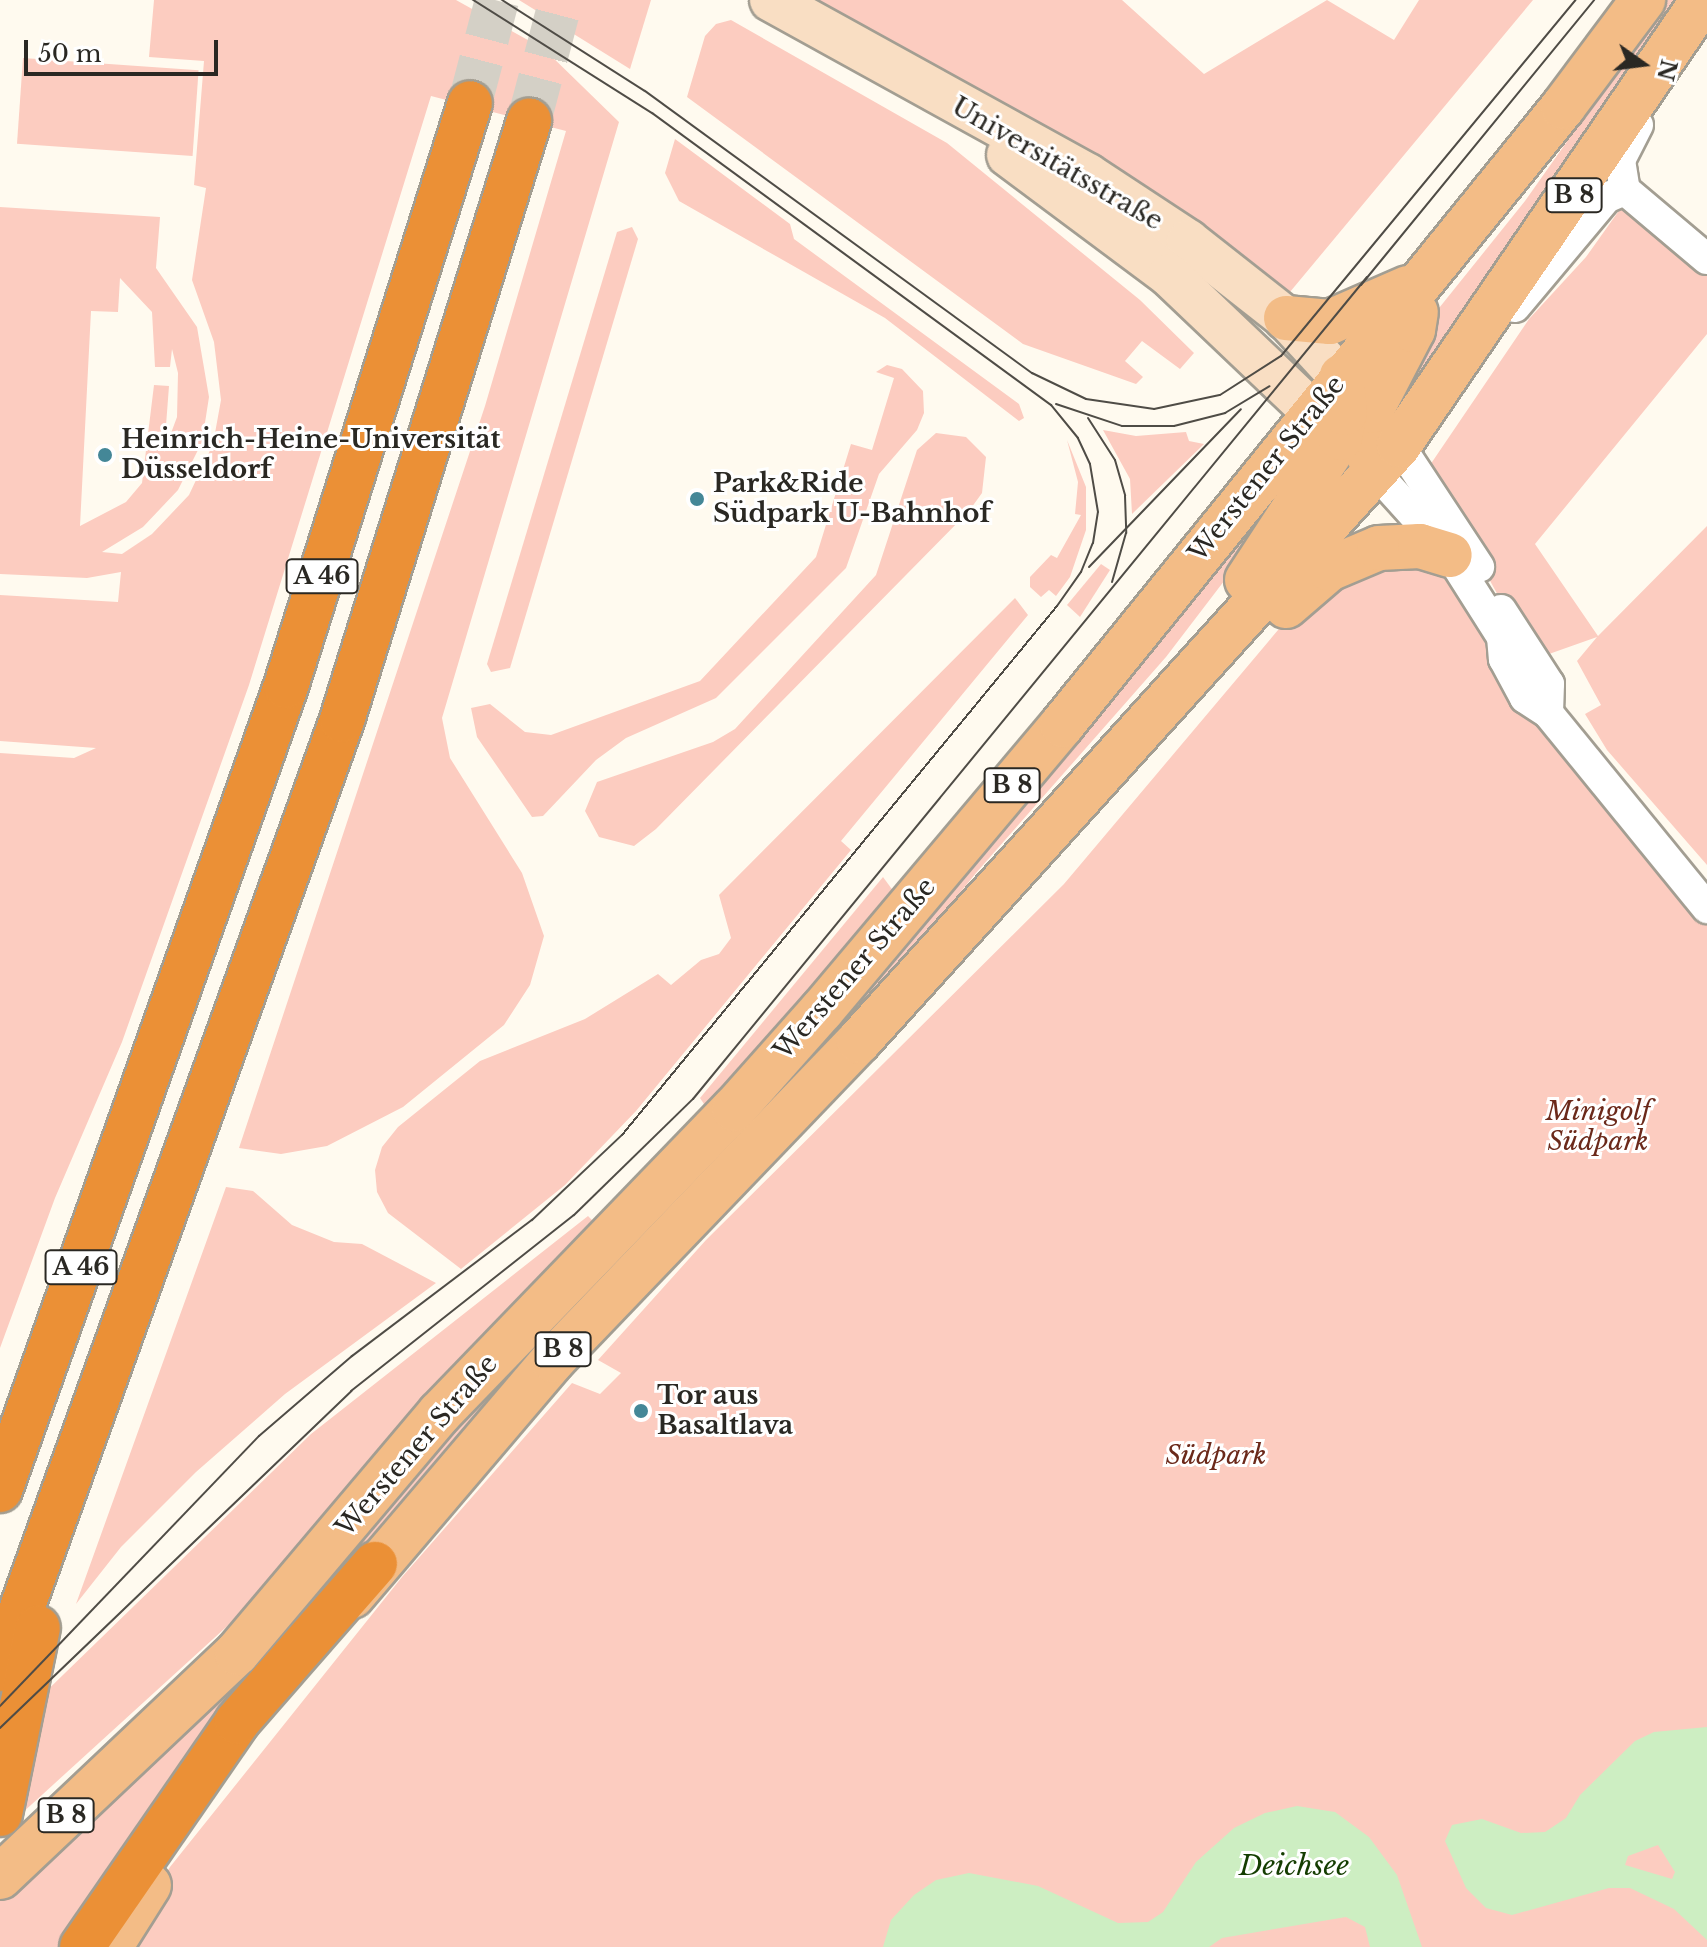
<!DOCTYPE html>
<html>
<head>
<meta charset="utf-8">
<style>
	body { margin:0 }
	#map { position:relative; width:1707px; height:1947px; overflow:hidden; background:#fffaef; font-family:"Libre Baskerville",serif }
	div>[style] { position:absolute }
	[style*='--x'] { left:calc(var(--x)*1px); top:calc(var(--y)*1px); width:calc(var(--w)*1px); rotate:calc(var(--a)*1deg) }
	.green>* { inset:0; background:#fcccc0; transform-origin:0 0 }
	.water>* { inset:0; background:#cdeec2 }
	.highway-tunnel>* { height:44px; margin-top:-22px; transform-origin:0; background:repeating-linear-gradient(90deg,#d4d0c6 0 44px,transparent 0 66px) }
	.roads { filter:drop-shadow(2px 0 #a39e92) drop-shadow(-2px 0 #a39e92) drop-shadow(0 2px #a39e92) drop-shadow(0 -2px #a39e92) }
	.street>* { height:30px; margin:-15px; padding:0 15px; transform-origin:15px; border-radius:15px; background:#fff }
	.secondary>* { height:42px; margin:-21px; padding:0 21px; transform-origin:21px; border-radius:21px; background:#f9dec3 }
	.primary>* { height:44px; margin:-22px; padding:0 22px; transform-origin:22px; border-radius:22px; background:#f3bc86 }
	.highway>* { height:44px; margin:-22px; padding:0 22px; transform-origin:22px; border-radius:22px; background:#eb9036 }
	.tram>* { height:2px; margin:-1px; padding:0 1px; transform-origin:1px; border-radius:1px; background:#4f4c46 }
	.dots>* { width:22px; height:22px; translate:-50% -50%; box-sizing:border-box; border:4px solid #fff; border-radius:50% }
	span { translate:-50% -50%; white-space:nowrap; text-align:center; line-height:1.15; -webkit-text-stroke:6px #fff; paint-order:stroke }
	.shield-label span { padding:2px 6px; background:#fff; border:2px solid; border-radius:6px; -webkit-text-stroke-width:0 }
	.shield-label { font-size:24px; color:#2a2823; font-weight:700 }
	.street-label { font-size:26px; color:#2a2823 }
	.poi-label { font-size:26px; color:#2a2823; font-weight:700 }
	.left { translate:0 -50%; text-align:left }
	.park-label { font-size:26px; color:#6b291a; font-style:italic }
	.water-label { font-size:28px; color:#143d01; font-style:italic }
	.north { position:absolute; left:1603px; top:24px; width:80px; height:80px; -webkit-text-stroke:6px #fff; paint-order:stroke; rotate:104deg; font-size:22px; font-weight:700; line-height:32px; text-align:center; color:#2a2823 }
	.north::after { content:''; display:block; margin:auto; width:28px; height:36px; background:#2a2823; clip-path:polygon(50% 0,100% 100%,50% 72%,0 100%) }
	.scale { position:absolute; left:24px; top:40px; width:194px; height:36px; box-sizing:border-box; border:4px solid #2a2823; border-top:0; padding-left:10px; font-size:24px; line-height:28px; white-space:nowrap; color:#2a2823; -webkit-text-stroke:6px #fff; paint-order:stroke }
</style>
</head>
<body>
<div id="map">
	<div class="green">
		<div style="clip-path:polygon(evenodd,154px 0,456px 0,544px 49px,619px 122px,442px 718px,450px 758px,522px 873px,544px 936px,530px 985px,504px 1025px,403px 1107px,327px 1146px,281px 1154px,239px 1148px,485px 406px,566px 131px,431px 96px,249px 685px,122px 1042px,55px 1198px,0 1348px,0 753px,74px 758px,96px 748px,0 741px,0 595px,118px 602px,121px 572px,87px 578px,0 574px,0 207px,160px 217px,156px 268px,197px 327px,209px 397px,202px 442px,178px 490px,143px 527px,102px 552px,122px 554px,152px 534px,189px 495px,213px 444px,221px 400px,214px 342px,192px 280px,206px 188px,194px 185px,204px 61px,149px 57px,154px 0,120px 278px,152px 312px,155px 367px,170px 367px,172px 349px,178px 373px,177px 417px,164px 452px,169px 386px,154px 385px,142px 483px,126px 502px,80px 526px,91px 311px,118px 312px,120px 278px)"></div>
		<div style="clip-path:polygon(519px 0,651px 0,630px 69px)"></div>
		<div style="clip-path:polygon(809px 0,1122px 0,1204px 74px,1327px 0,1394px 40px,1419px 0,1533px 0,1285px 298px)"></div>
		<div style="clip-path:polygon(1667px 0,1677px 0,1425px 368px,1403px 384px,1419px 333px,1525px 201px)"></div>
		<div style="clip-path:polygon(731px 20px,947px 143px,1140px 300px,1194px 353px,1180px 369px,1142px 341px,1125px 361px,1143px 377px,1136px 384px,1023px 344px,687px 97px,705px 36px,716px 24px)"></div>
		<div style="left:23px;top:58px;width:176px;height:86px;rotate:4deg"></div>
		<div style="clip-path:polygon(675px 139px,790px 224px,794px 239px,1019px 404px,1024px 418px,1019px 421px,885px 318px,679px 201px,665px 173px)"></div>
		<div style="clip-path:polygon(1628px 198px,1707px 269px,1707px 334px,1535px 544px,1598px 636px,1707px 526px,1707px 865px,1607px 750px,1585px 714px,1601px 705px,1577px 661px,1597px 637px,1549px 654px,1529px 621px,1516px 628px,1428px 468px,1529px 319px,1586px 257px)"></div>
		<div style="clip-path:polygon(632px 227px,638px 239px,510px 668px,491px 672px,487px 664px,617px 232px)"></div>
		<div style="clip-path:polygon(887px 365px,902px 369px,923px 391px,924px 413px,917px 430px,879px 474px,846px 568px,716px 698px,626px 738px,596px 760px,543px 816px,532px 817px,477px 737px,471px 708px,490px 704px,525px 732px,551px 735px,700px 681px,816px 557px,851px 444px,872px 450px,894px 378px,876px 372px)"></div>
		<div style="clip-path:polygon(1103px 430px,1136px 436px,1186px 432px,1189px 441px,1204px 444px,1132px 514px,1130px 479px)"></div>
		<div style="clip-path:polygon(936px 433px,966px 437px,986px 457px,982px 493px,969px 511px,656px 829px,634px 846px,599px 837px,585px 811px,597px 782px,713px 742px,735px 729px,876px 575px,917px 450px)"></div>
		<div style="clip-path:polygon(1067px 440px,1086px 487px,1086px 530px,1070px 577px,1056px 596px,1049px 590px,1041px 597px,1030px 587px,1030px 577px,1051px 555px,1057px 558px,1081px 515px,1075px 514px,1078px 482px)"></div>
		<div style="clip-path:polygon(1293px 472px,1302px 479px,1166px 657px,976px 873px,843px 1038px,78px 1918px,59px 1947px,0 1947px,0 1900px,63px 1838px)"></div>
		<div style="clip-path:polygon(1436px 561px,1493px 638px,1485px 644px,1541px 722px,1707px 911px,1707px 1947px,120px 1947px,170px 1867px,402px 1577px,572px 1383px,600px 1394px,621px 1373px,598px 1360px,706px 1240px,1064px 884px,1289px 617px,1336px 576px)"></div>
		<div style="clip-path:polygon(1101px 564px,1110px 570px,1080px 617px,1067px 605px)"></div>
		<div style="clip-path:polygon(1015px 598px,1028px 615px,841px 841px,851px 850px,636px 1111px,565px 1185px,461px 1269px,388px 1213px,377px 1192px,375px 1170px,382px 1147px,398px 1127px,480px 1061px,585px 1019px,658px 974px,671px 985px,701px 960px,719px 954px,731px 938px,719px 895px)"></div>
		<div style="clip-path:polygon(883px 877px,894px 892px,786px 1022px,706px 1107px,700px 1098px)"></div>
		<div style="clip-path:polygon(226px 1187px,253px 1191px,292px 1225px,334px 1242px,362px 1244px,436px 1283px,285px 1394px,196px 1472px,121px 1547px,76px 1604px)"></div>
		<div style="clip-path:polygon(588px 1216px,593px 1221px,471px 1349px,235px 1619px,9px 1825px,29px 1708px,311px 1434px)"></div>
	</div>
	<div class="water">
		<div style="clip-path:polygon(evenodd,1707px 1727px,1707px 1940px,1674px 1909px,1630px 1888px,1609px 1888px,1512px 1915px,1486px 1908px,1466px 1888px,1445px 1841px,1452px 1825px,1482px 1819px,1521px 1833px,1545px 1832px,1566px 1818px,1580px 1795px,1635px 1741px,1654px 1732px,1707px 1727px,1658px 1845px,1675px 1872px,1672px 1879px,1625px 1865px,1628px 1856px,1658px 1845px)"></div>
		<div style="clip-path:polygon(1297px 1806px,1335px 1812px,1369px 1837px,1397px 1875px,1422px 1947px,1370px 1947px,1365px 1927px,1346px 1917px,1222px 1938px,1209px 1947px,883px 1947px,891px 1920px,914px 1895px,936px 1880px,969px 1873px,1038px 1886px,1118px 1923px,1148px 1922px,1163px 1912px,1196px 1862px,1234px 1828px,1265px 1813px)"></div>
	</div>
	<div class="highway-tunnel">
		<div style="--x:470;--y:103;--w:106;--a:-75.3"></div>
		<div style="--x:529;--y:121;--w:125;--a:-75.2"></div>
	</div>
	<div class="roads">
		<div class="street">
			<div style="--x:1638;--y:125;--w:39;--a:117"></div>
			<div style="--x:1620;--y:160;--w:30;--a:81"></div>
			<div style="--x:1625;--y:190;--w:107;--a:40.1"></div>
			<div style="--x:1515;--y:307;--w:142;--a:-50.1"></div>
			<div style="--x:1606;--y:198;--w:21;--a:-23"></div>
			<div style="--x:1399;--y:445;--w:146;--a:56.7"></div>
			<div style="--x:1376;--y:473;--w:110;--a:47.9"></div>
			<div style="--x:1450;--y:555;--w:97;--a:57.6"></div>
			<div style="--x:1502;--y:637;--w:22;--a:85"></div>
			<div style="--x:1504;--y:659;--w:44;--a:61.7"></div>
			<div style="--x:1525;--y:698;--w:27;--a:33"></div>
			<div style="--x:1548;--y:713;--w:252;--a:50.8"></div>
			<div style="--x:1501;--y:610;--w:88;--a:57"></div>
			<div style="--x:1549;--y:684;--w:29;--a:92"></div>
		</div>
		<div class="secondary">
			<div style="--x:771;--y:0;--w:362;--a:28.9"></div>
			<div style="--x:1088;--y:175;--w:120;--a:33.4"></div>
			<div style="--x:1188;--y:241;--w:125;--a:38.2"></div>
			<div style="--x:1286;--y:318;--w:117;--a:47.4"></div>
			<div style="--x:1008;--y:155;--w:201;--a:36.7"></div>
			<div style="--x:1169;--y:275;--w:236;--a:43.6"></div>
		</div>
		<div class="primary">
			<div style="--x:1286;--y:318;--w:44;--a:5.2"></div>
			<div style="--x:1330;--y:322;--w:85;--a:-23.6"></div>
			<div style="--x:1370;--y:459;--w:28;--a:-98"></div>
			<div style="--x:1366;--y:431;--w:21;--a:-76"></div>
			<div style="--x:1371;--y:411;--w:91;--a:-62.6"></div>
			<div style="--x:1413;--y:330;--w:18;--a:-81"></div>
			<div style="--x:1247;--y:580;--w:170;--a:-56.8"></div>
			<div style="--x:1340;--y:438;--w:25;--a:-79"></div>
			<div style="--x:1345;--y:413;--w:37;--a:-95"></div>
			<div style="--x:1286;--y:606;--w:57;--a:-40.7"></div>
			<div style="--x:1329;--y:569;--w:54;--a:-22.8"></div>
			<div style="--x:1379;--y:548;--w:41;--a:-2.8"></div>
			<div style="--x:1420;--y:546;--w:31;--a:17"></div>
			<div style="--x:352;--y:1596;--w:310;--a:-49.6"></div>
			<div style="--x:553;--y:1360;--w:442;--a:-46.2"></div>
			<div style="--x:859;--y:1041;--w:804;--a:-47.82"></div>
			<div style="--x:1399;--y:445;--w:539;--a:-55.66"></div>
			<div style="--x:0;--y:1877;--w:326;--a:-43.4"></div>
			<div style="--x:237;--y:1653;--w:314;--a:-49.8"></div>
			<div style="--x:440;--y:1413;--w:423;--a:-46"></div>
			<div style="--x:734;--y:1109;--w:132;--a:-48.4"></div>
			<div style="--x:822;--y:1010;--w:373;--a:-49.9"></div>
			<div style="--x:1062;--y:725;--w:796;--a:-50.97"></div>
			<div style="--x:1563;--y:107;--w:134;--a:-53.2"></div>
			<div style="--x:110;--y:1947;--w:73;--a:-57.8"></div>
		</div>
		<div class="highway">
			<div style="--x:0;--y:1490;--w:853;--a:-70.42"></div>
			<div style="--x:286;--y:686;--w:611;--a:-72.48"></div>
			<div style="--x:0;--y:1669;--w:1009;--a:-70.18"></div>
			<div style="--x:342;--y:720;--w:628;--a:-72.66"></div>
			<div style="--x:0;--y:1814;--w:190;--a:-78.5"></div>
			<div style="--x:82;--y:1947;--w:273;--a:-55.4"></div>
			<div style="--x:237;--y:1722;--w:210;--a:-48.9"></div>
		</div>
	</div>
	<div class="tram">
		<div style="--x:502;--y:0;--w:169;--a:32.5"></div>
		<div style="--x:645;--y:91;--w:479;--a:36.1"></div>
		<div style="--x:1032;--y:373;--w:60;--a:25.7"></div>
		<div style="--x:1086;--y:399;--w:69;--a:8.4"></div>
		<div style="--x:1154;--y:409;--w:67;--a:-12"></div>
		<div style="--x:1220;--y:395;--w:72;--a:-32.6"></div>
		<div style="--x:1281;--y:356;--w:462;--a:-50.4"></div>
		<div style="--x:1361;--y:285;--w:368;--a:-50.7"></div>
		<div style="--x:1056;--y:404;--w:70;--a:18.4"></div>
		<div style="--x:1122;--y:426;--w:52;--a:0"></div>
		<div style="--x:1174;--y:426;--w:53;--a:-14.3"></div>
		<div style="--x:1225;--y:413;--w:52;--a:-31"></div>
		<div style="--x:1088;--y:418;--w:50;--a:57.3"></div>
		<div style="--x:1115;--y:460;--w:37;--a:74"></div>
		<div style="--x:1125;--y:496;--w:37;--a:88"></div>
		<div style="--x:1126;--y:533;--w:51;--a:105.9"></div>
		<div style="--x:1089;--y:567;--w:219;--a:-46.1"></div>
		<div style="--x:0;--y:1706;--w:374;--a:-46.2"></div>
		<div style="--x:259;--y:1436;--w:123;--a:-40.7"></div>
		<div style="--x:352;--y:1356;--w:226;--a:-37.1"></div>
		<div style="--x:532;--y:1220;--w:124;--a:-43.4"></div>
		<div style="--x:622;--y:1135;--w:685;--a:-50.57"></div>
		<div style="--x:1057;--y:606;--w:42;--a:-54.8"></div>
		<div style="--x:1081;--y:572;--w:31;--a:-68"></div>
		<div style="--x:1093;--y:543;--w:31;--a:-81"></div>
		<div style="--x:1098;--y:512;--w:49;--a:-99.5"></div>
		<div style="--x:1090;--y:464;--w:29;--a:-115"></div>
		<div style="--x:1078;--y:438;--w:43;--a:-129.3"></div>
		<div style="--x:1051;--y:405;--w:494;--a:-143.8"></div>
		<div style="--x:652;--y:113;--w:212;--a:-147.7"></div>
		<div style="--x:0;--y:1728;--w:487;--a:-43.8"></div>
		<div style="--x:351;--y:1391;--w:284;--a:-38.3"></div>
		<div style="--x:574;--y:1215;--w:166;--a:-44.3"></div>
		<div style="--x:693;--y:1099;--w:1063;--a:-50.65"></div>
	</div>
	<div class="dots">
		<div style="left:105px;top:455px;background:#448797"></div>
		<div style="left:697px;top:499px;background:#448797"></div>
		<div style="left:641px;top:1411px;background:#448797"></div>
	</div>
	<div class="shield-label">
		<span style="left:1574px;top:195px">B 8</span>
		<span style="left:322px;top:576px">A 46</span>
		<span style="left:1012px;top:785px">B 8</span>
		<span style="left:81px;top:1267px">A 46</span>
		<span style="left:563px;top:1349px">B 8</span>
		<span style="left:66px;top:1815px">B 8</span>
	</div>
	<div class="street-label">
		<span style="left:1057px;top:164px;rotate:30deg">Universitätsstraße</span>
		<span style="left:1267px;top:469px;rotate:-51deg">Werstener Straße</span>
		<span style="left:855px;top:969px;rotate:-49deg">Werstener Straße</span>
		<span style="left:417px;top:1446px;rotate:-49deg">Werstener Straße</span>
	</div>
	<div class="poi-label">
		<span class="left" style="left:121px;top:455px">Heinrich-Heine-Universität<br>Düsseldorf</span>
		<span class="left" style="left:713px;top:499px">Park&amp;Ride<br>Südpark U-Bahnhof</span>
		<span class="left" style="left:657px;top:1411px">Tor aus<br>Basaltlava</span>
	</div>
	<div class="park-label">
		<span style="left:1598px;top:1127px">Minigolf<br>Südpark</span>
		<span style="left:1216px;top:1456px">Südpark</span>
	</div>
	<div class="water-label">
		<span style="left:1294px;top:1866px">Deichsee</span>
	</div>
	<div class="north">N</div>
	<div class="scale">50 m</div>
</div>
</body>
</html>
